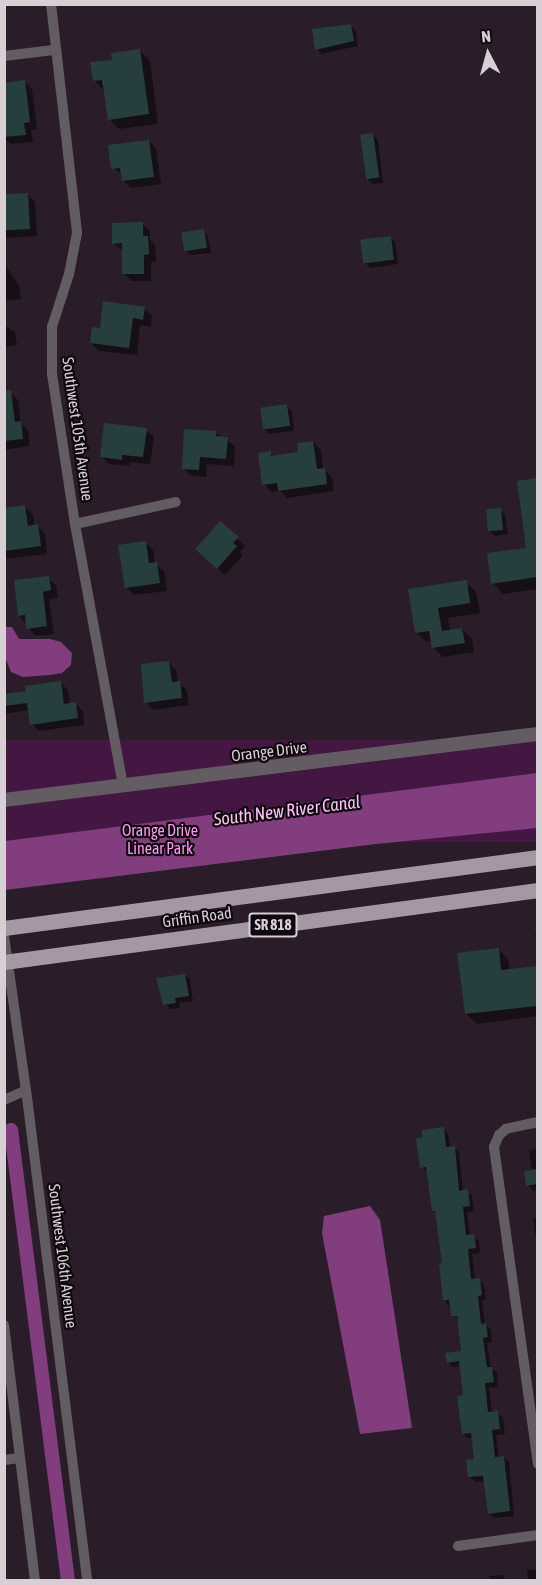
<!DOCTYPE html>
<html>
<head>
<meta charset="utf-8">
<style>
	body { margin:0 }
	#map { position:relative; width:542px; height:1585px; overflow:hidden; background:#2a1d29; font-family:"Asap Condensed",sans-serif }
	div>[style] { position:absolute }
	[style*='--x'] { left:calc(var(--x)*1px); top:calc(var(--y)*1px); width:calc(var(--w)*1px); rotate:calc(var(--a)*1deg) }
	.green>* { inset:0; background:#441642; transform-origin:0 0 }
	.water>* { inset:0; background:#813d7e }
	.shadow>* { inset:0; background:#0007 }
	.canal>* { height:14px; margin:-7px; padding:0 7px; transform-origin:7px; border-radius:7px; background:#813d7e }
	.building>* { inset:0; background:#273e3e; transform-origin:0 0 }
	.minor>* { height:10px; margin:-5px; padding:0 5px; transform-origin:5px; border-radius:5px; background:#635d63 }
	.tertiary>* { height:14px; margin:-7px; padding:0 7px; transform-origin:7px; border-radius:7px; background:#635d63 }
	.primary>* { height:15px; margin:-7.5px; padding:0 7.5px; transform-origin:7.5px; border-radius:7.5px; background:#a597a4 }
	span { translate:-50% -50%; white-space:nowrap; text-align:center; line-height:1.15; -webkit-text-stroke:4.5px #0f090e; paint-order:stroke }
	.shield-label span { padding:2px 4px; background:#0f090e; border:2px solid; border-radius:4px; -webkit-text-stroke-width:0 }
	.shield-label { font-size:15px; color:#d7ced6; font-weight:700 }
	.street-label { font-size:16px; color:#d7ced6 }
	.park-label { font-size:16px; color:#f99bf2 }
	.water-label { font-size:18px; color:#fcc2f6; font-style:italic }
	.frame { position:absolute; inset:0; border:6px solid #d7ced6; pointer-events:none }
	.north { position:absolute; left:458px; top:24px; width:60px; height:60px; -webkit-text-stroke:4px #0f090e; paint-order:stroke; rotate:354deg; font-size:16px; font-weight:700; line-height:24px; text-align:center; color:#d7ced6 }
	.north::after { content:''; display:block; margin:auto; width:21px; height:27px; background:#d7ced6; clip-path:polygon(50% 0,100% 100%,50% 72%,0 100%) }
</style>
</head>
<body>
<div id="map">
	<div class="green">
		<div style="left:537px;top:740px;width:102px;height:537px;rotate:90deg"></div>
	</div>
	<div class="water">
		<div style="clip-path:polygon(5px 627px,12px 627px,19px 639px,50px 639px,61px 642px,72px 653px,71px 665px,62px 673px,50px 675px,23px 677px,11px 672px,5px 657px)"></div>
		<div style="clip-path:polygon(537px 773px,537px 828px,376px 844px,5px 890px,5px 841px)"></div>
		<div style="clip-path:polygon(370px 1206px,380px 1220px,412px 1428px,360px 1434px,322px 1233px,324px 1216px)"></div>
	</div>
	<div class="shadow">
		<div style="clip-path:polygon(351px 26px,356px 31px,358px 46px,321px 54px,317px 49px)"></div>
		<div style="clip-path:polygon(140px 51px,150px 61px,158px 124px,119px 129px,109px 119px,104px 91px,94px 80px,113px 61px)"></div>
		<div style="clip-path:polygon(24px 81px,32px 89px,37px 129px,31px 130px,33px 142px,11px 144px,4px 138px,4px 84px)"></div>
		<div style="clip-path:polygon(373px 135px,378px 140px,383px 183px,373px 184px,368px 179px)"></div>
		<div style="clip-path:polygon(149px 141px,156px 149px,161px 184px,131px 188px,123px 180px,123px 175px,113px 168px)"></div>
		<div style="clip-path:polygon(27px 194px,35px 202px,37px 236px,4px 238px,4px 196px)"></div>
		<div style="clip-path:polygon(142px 224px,150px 231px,150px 240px,155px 245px,156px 261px,151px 262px,151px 281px,131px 281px,124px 273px,123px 251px,113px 243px)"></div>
		<div style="clip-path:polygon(204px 231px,208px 236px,211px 253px,190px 255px,185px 250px)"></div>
		<div style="clip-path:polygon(390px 237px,395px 242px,398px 264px,370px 268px,365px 263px)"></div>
		<div style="clip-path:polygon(4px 263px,19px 286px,21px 299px,4px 301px)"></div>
		<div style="clip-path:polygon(144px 308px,152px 316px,151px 327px,140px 325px,137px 355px,99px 351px,91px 343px,101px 329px)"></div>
		<div style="clip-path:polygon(4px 325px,15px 332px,17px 345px,4px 347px)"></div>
		<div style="clip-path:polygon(10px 392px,18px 400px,21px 424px,28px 430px,30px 446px,4px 450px,4px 393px)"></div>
		<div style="clip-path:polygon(287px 406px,292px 411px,294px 431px,269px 434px,264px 429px)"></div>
		<div style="clip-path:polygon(146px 430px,154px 437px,150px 464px,130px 462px,129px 466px,109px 464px,101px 456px)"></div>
		<div style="clip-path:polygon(216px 433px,235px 446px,234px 466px,207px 464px,206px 477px,191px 476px,183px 468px)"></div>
		<div style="clip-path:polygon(313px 442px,321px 450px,323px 469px,332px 477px,334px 491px,287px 498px,280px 491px,271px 492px,264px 484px,270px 453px,274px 457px,300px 453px)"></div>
		<div style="clip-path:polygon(538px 479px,538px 589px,503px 594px,493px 583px,528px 549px,519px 482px)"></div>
		<div style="clip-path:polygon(25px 507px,33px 515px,34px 526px,37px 526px,45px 534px,47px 554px,4px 559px,4px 510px)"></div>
		<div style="clip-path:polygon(500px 510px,505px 515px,508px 534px,495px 536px,490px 531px)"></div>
		<div style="clip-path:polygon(220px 523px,245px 546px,240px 552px,243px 555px,225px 575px,204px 557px)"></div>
		<div style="clip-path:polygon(146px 543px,153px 550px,155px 564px,164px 571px,167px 591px,134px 595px,127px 588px)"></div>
		<div style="clip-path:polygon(48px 578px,56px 585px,58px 598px,49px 599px,54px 634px,35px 636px,19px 615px)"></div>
		<div style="clip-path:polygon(466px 582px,476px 592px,480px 613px,448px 618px,450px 631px,462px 629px,472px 639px,474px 652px,443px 657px,433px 647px,432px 641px,426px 642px,416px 632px,410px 590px)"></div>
		<div style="clip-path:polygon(168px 662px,176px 670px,178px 683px,187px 690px,189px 705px,153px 710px,146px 702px)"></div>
		<div style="clip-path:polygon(61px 683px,68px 690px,70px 705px,76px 704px,83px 711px,84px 725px,39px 731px,32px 724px,30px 710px,4px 714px,4px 696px)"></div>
		<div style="clip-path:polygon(535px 934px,538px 934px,538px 953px)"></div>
		<div style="clip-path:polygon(498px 949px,508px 959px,510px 971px,538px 967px,538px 1016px,477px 1024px,466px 1014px)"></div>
		<div style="clip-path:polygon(185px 975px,190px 980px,193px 1001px,179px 1003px,180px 1008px,170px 1009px,160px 995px,158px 979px)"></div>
		<div style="clip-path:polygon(443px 1129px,448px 1134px,450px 1148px,454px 1147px,459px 1153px,463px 1191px,467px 1191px,472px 1196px,474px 1211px,467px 1212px,470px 1236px,479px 1241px,480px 1253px,472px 1254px,475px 1280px,479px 1280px,484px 1285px,486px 1300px,482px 1301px,485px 1324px,491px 1330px,492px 1342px,487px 1343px,491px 1368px,497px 1373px,498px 1387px,489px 1388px,492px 1413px,497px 1413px,503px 1418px,505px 1434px,496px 1435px,499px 1458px,504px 1457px,509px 1462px,514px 1516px,495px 1518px,489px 1513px,485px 1481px,475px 1482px,470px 1477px,476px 1461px,473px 1438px,468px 1438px,463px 1433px,465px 1397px,461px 1366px,453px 1367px,448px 1362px,463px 1352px,458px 1321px,445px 1300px,444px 1264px,437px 1215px,433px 1211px,427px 1172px,422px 1167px)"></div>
		<div style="clip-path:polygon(538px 1149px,538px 1190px,533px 1191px,528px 1185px,532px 1171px,529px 1150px)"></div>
		<div style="clip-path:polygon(533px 1218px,538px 1218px,538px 1236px,535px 1234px)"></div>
		<div style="clip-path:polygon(538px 1569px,538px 1580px,515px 1580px,528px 1579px,527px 1570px)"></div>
		<div style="clip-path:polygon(502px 1575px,507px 1580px,490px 1580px,489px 1576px)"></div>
	</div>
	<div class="canal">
		<div style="--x:11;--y:1130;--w:454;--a:82.8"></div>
	</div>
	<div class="building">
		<div style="clip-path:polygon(351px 24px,354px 41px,315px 50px,312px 29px)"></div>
		<div style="clip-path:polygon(140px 49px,149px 114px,108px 120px,102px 80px,93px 81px,90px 62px,112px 60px,111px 53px)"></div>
		<div style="clip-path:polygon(25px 80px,30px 122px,24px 123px,26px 135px,4px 137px,4px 83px)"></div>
		<div style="left:373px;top:133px;width:45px;height:13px;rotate:82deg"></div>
		<div style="clip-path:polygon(149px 140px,154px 177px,122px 181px,120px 168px,111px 169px,108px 145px)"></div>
		<div style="left:28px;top:193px;width:36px;height:24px;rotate:87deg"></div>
		<div style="clip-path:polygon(143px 222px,143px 236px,148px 236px,149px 254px,144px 255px,144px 274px,122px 274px,122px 243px,112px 244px,112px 223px)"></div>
		<div style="left:204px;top:229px;width:19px;height:23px;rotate:81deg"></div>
		<div style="left:391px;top:236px;width:24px;height:31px;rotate:83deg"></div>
		<div style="clip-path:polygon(103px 301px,145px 307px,143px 320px,133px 318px,129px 348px,90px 343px,92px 327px,100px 328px)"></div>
		<div style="clip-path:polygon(11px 390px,15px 422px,21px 421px,23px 439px,4px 441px,4px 391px)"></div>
		<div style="left:287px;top:404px;width:22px;height:27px;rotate:82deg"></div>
		<div style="clip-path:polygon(104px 423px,147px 428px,143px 457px,122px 455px,122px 460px,100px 457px)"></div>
		<div style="clip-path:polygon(184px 429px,216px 431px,216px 436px,228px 437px,226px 459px,200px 457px,199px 470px,182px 469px)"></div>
		<div style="clip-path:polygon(313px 441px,317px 469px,325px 468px,327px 484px,278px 491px,277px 483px,262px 485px,258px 453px,271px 451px,271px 456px,298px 452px,297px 443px)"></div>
		<div style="clip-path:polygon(537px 478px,537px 577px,491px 584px,487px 553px,526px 548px,517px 481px)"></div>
		<div style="clip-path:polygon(25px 505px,28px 526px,38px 524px,41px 546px,4px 551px,4px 508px)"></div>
		<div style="left:501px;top:508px;width:22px;height:15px;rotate:85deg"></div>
		<div style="clip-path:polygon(220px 521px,239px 537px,233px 543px,237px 546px,217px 569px,195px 549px)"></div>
		<div style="clip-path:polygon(146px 541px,149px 563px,157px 562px,160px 583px,125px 588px,118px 545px)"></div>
		<div style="clip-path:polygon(49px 576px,51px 590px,43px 592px,47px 626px,26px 629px,25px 615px,18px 616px,14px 580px)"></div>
		<div style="clip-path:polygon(467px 580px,470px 603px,438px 608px,442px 631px,462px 628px,465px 643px,432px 648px,429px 631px,415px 633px,408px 589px)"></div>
		<div style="clip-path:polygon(169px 661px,172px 682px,180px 681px,182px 698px,144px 703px,141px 664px)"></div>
		<div style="clip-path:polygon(61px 681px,64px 704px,76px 702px,78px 718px,30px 725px,27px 703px,4px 706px,4px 694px,26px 691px,25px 686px)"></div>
		<div style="clip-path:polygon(499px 948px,501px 970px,537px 966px,537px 1006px,465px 1014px,457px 953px)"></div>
		<div style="clip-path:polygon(185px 974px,189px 996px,175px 998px,176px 1003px,163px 1005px,156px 978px)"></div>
		<div style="clip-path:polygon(444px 1127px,446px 1147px,455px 1146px,459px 1191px,468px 1189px,470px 1206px,463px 1207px,466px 1235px,474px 1234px,476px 1248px,468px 1249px,471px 1279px,480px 1278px,482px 1295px,478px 1296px,481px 1324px,486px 1323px,488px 1337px,483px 1338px,487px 1367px,492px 1367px,494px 1382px,485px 1383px,488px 1412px,498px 1411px,500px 1429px,492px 1430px,495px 1457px,504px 1456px,510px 1511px,488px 1514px,483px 1476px,468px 1477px,466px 1460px,474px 1459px,471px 1433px,462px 1434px,457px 1396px,463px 1395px,459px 1361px,447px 1363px,445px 1353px,461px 1351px,457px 1316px,451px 1316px,449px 1300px,443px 1300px,439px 1263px,442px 1263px,435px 1211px,432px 1211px,426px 1167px,420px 1168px,416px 1138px,422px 1137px,422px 1130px)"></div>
		<div style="clip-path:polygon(537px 1169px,537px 1184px,526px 1186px,524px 1171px)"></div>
	</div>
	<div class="minor">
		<div style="--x:51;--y:4;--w:230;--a:83.5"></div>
		<div style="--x:77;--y:233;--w:42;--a:101"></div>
		<div style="--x:69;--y:274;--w:56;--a:107.8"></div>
		<div style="--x:52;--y:327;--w:47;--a:90"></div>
		<div style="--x:52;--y:374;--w:152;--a:81.3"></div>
		<div style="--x:75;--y:524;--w:266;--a:79.6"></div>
		<div style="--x:4;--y:56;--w:50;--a:-6.8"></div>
		<div style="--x:75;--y:524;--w:103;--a:-12.3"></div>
		<div style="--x:4;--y:936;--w:171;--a:81.9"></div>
		<div style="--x:28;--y:1105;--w:479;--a:82.9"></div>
		<div style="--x:4;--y:1100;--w:24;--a:-24"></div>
		<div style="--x:538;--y:1122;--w:33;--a:168"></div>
		<div style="--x:506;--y:1129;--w:9;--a:139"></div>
		<div style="--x:499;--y:1135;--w:13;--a:113"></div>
		<div style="--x:494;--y:1147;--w:320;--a:82.1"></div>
		<div style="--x:4;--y:1325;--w:257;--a:83.1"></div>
		<div style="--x:4;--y:1460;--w:16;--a:-7"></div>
		<div style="--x:458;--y:1546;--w:81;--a:-7.8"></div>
	</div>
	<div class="tertiary">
		<div style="--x:4;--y:800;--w:538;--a:-7.05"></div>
	</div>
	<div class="primary">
		<div style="--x:4;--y:928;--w:539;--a:-7.57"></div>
		<div style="--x:4;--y:962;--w:539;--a:-7.68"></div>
	</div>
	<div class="shield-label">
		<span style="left:273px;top:925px">SR 818</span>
	</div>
	<div class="street-label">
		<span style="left:78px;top:429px;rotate:82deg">Southwest 105th Avenue</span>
		<span style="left:269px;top:751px;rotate:-7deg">Orange Drive</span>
		<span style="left:197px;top:917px;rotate:-8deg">Griffin Road</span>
		<span style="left:63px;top:1256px;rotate:83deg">Southwest 106th Avenue</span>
	</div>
	<div class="park-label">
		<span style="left:160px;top:839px">Orange Drive<br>Linear Park</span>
	</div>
	<div class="water-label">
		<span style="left:287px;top:811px;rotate:-7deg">South New River Canal</span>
	</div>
	<div class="frame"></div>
	<div class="north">N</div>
</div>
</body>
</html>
